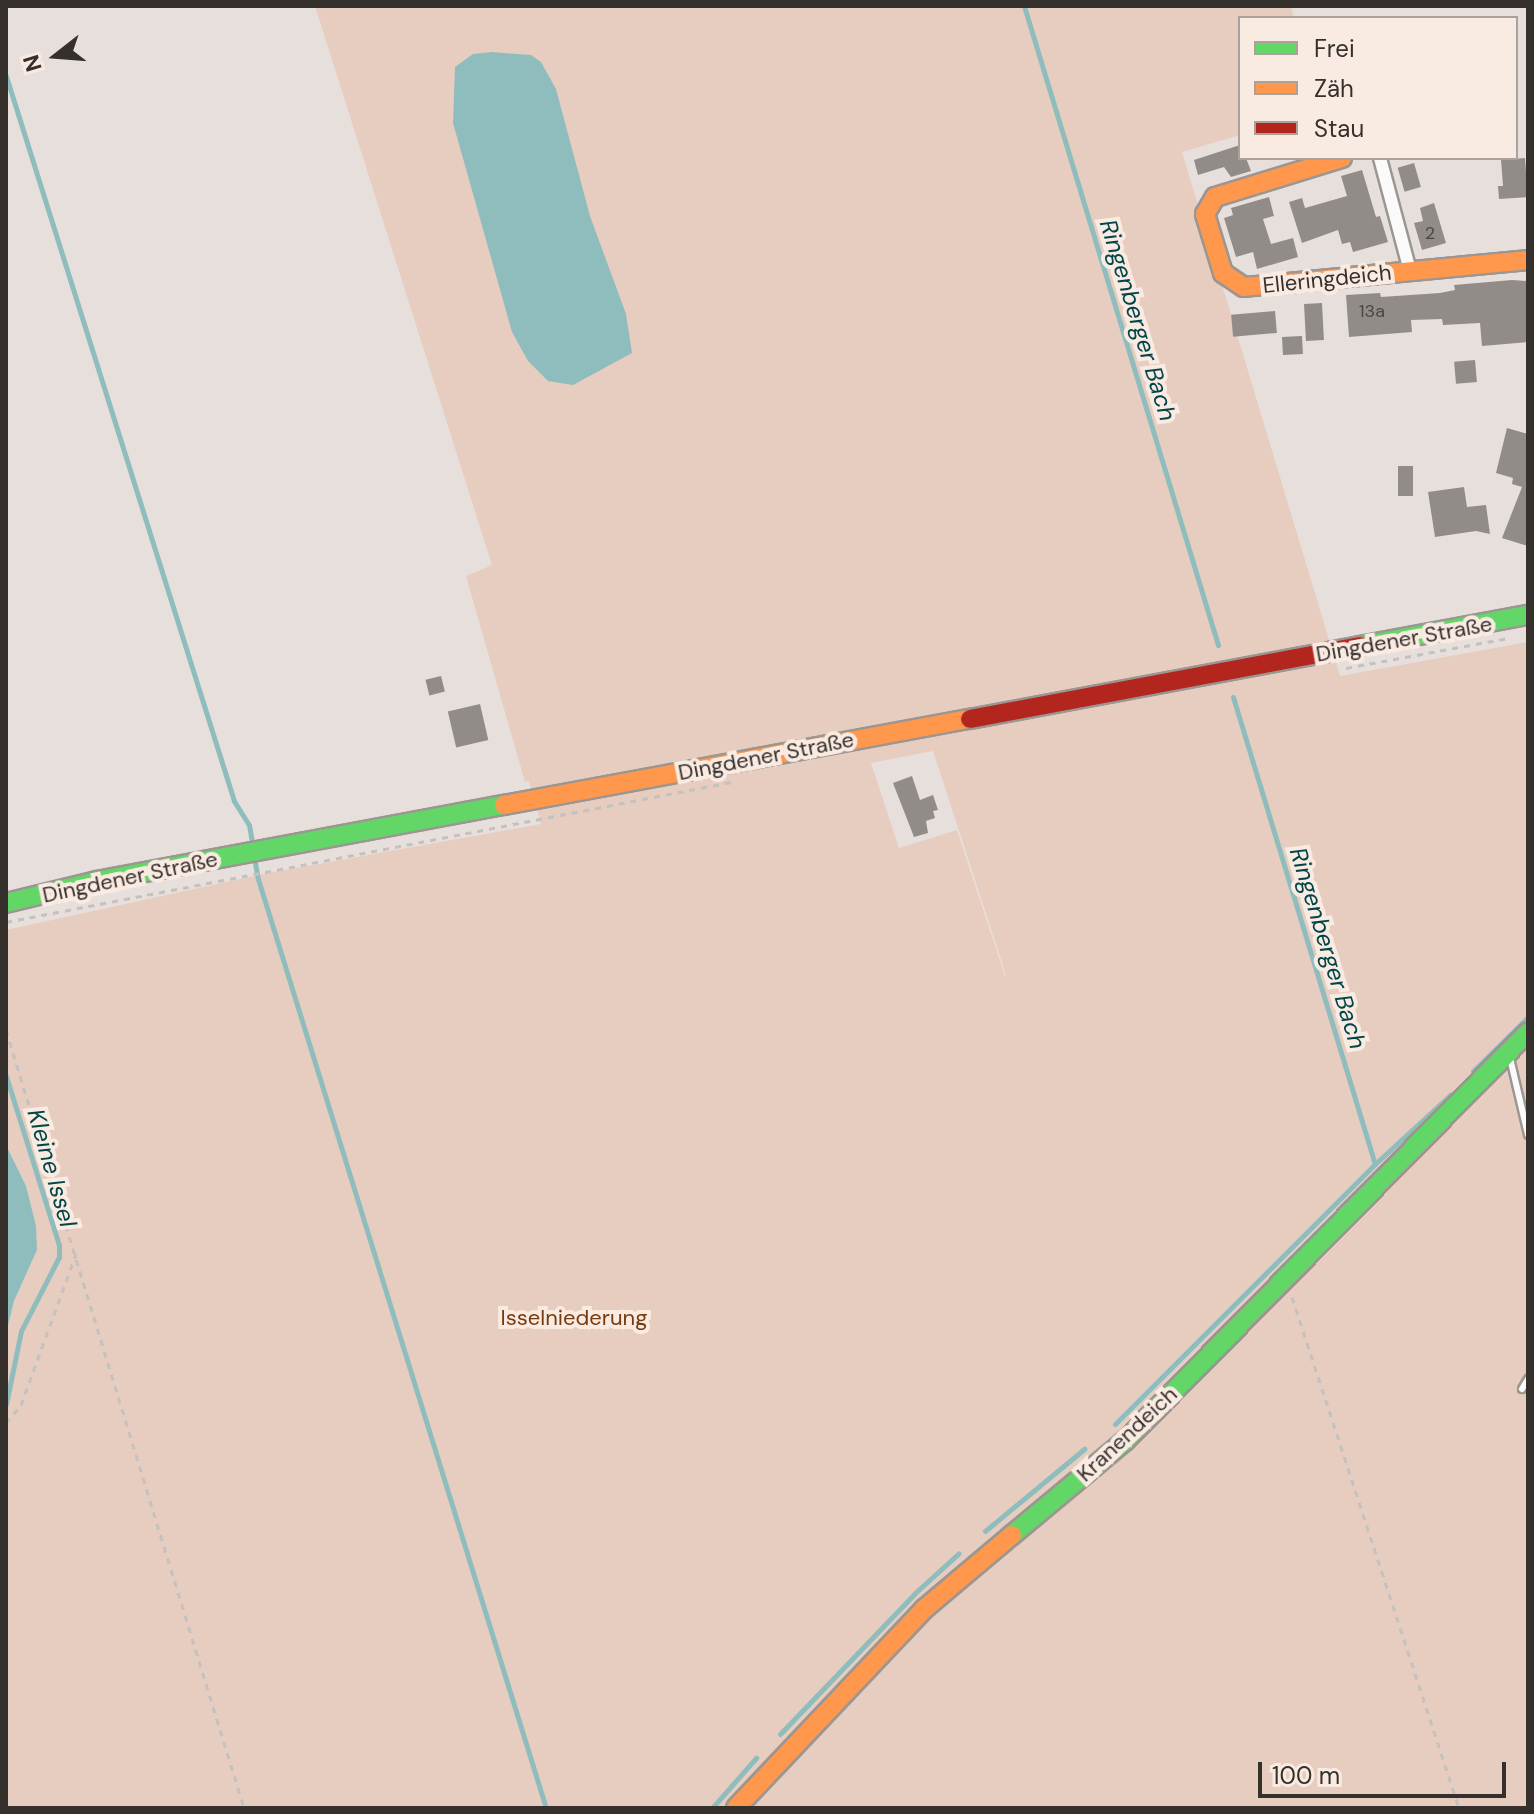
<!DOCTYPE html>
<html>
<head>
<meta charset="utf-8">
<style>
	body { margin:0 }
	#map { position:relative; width:1534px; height:1814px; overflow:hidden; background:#e7dfdb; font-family:"DM Sans",sans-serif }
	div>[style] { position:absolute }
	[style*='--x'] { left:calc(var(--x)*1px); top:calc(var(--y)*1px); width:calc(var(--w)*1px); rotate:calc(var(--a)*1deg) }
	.green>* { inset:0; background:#e7cdbf }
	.water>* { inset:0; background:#8fbdbe }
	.stream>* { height:5px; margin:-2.5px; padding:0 2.5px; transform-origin:2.5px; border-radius:2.5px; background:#8fbdbe }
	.building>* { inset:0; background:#928c88; transform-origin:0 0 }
	.path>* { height:3px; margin-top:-1.5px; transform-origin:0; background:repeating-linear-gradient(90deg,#c4c1bf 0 6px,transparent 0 12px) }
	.roads { filter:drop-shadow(2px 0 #9c9692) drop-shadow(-2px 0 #9c9692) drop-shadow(0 2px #9c9692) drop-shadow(0 -2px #9c9692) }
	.lane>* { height:6px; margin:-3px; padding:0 3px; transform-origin:3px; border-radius:3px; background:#fbfafa }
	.street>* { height:12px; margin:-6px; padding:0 6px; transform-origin:6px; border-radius:6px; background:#fbfafa }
	.fast>* { height:18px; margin:-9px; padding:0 9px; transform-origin:9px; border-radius:9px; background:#63d668 }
	.slow>* { height:18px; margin:-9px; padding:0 9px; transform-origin:9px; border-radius:9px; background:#ff974d }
	.jam>* { height:18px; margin:-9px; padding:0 9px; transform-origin:9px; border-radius:9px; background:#b3261e }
	span { translate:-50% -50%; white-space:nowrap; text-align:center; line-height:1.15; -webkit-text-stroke:8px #faebe2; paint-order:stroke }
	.number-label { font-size:18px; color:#4d4744 }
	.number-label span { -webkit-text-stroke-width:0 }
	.street-label { font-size:22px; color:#36302d }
	.park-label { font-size:22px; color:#773b0d }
	.water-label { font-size:24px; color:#014548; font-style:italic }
	.frame { position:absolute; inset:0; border:8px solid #36302d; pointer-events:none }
	.legend { position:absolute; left:1238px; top:16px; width:280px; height:144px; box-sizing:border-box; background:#faebe2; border:2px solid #aca09a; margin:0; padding:10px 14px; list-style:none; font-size:24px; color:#36302d }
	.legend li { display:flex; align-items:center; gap:16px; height:40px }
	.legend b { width:40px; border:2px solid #aca09a }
	.north { position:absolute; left:16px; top:16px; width:80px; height:80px; -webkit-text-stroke:6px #faebe2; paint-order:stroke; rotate:253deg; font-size:22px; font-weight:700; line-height:32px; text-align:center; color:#36302d }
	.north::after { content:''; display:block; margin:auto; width:28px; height:36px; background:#36302d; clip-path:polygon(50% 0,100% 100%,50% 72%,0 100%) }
	.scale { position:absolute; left:1258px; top:1762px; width:248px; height:36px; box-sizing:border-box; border:4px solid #36302d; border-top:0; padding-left:10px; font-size:24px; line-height:28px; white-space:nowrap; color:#36302d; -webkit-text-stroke:6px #faebe2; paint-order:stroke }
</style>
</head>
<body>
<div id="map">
	<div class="green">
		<div style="clip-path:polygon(evenodd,315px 6px,1291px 6px,1294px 18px,1240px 18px,1240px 135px,1182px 152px,1340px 676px,1528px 642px,1528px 1808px,6px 1808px,6px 1335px,14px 1301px,37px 1250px,26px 1186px,6px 1145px,6px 930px,263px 874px,541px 824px,529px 781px,525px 782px,466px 576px,492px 565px,315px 6px,933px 751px,1006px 975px,1005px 976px,957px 830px,899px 848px,871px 763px,933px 751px)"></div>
	</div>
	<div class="water">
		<div style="clip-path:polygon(492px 52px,531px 55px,541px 62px,556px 89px,590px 216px,626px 314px,632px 353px,573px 385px,548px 381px,528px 361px,512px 332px,453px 123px,455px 67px,473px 54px)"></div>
		<div style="clip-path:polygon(6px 1145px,26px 1186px,36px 1226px,37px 1250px,14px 1301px,6px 1334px)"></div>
	</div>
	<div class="stream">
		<div style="--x:1024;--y:6;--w:668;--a:73.11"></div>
		<div style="--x:6;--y:76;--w:760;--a:72.54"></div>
		<div style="--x:234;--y:801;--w:28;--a:58"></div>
		<div style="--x:249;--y:825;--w:22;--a:80"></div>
		<div style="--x:1233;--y:697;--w:488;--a:73.1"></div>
		<div style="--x:254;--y:857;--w:22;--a:80"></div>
		<div style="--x:258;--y:879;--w:973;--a:72.78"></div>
		<div style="--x:1473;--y:1071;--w:77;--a:-44.5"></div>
		<div style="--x:6;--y:1076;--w:177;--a:72.6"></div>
		<div style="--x:59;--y:1245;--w:12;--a:90"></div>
		<div style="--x:59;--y:1257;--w:83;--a:117.2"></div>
		<div style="--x:21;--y:1331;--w:75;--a:101.6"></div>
		<div style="--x:1115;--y:1424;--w:368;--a:-45"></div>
		<div style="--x:1375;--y:1164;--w:103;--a:-42.6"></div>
		<div style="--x:985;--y:1531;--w:129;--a:-39.6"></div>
		<div style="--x:780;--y:1734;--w:195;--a:-46.2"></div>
		<div style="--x:915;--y:1593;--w:59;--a:-42.3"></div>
		<div style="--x:712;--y:1808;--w:67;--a:-48.7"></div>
	</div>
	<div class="building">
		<div style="clip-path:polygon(1240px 145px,1240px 158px,1246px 158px,1251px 171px,1231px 177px,1224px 167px,1198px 175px,1194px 160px)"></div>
		<div style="clip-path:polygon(1525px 158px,1528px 197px,1499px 199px,1498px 186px,1503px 186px,1501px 160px)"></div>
		<div style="left:1414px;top:163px;width:25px;height:17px;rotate:74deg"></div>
		<div style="clip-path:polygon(1362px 170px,1376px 217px,1380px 216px,1388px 242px,1353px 252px,1350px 242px,1342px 244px,1338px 230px,1302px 243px,1289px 202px,1302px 198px,1305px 208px,1347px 196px,1341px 176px)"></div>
		<div style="clip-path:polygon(1269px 197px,1274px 216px,1263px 219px,1271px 244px,1293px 238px,1298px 257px,1257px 269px,1253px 252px,1236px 257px,1224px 218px,1233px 215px,1231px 208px)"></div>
		<div style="clip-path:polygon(1434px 203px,1446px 243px,1422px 250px,1414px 223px,1423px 221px,1420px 208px)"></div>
		<div style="clip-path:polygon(1512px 280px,1528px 281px,1528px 342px,1482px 346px,1480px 323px,1443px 325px,1442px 319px,1411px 320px,1412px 332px,1349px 337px,1346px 295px,1380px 293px,1381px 297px,1440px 293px,1455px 290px,1454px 285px)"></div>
		<div style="left:1322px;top:303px;width:37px;height:18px;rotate:87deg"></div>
		<div style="left:1275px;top:311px;width:22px;height:44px;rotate:85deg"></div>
		<div style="left:1302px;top:336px;width:18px;height:20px;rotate:87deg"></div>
		<div style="left:1475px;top:360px;width:22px;height:21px;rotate:85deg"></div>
		<div style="clip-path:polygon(1507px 428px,1528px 434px,1528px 546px,1502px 538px,1522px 487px,1512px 484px,1513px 478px,1496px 473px)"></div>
		<div style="left:1398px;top:466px;width:15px;height:30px"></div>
		<div style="clip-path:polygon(1464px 487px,1467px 507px,1486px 505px,1490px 534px,1476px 531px,1435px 537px,1428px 492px)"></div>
		<div style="left:441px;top:676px;width:16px;height:16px;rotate:76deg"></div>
		<div style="left:480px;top:704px;width:37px;height:33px;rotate:77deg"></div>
		<div style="clip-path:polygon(912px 776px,920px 800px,933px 795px,938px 810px,933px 811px,935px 818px,926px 821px,928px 833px,914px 837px,893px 783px)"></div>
	</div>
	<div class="path">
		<div style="--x:1346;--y:668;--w:165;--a:-10.5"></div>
		<div style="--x:6;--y:922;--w:744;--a:-10.92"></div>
		<div style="--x:6;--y:1030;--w:814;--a:72.99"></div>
		<div style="--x:1292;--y:1297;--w:538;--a:71.9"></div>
		<div style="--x:6;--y:1423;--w:23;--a:-50"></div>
		<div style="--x:21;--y:1405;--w:161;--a:-70"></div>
	</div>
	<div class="roads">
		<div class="lane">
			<div style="--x:1510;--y:1058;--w:79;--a:76.8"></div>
			<div style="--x:1522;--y:1389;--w:12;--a:-59"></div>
		</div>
		<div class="street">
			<div style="--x:1380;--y:158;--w:117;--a:75.1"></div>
		</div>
		<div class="fast">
			<div style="--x:1360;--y:646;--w:171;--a:-10.5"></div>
			<div style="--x:6;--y:903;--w:94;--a:-13.6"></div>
			<div style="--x:97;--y:881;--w:414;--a:-10.6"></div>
			<div style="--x:1012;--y:1535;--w:147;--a:-39.8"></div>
			<div style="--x:1125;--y:1441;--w:574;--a:-45.42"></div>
		</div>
		<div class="slow">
			<div style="--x:1342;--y:158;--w:133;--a:162.9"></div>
			<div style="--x:1215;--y:197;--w:20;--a:120"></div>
			<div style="--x:1205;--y:214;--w:62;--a:73"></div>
			<div style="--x:1223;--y:273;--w:25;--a:34"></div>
			<div style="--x:1244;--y:287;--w:285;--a:-5.4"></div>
			<div style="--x:504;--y:805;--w:474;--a:-10.5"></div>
			<div style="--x:736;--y:1808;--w:274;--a:-46.6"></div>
			<div style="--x:924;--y:1609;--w:115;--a:-40.1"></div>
		</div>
		<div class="jam">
			<div style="--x:970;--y:719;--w:397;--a:-10.6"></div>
		</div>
	</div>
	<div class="number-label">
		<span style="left:1430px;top:233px">2</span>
		<span style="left:1372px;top:311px">13a</span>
	</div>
	<div class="street-label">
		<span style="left:1327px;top:279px;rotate:-6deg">Elleringdeich</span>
		<span style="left:1404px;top:639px;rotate:-10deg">Dingdener Straße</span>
		<span style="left:766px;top:756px;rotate:-11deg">Dingdener Straße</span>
		<span style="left:130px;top:877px;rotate:-12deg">Dingdener Straße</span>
		<span style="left:1127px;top:1434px;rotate:-43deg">Kranendeich</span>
	</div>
	<div class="park-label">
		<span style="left:574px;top:1318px">Isselniederung</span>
	</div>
	<div class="water-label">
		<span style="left:1138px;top:320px;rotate:73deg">Ringenberger Bach</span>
		<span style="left:1328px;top:948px;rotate:73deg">Ringenberger Bach</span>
		<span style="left:52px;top:1168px;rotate:74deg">Kleine Issel</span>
	</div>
	<div class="frame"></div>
	<ul class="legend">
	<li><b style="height:10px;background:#63d668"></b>Frei</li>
	<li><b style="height:10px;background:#ff974d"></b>Zäh</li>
	<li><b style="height:10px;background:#b3261e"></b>Stau</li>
	</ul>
	<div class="north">N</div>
	<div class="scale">100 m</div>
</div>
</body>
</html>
